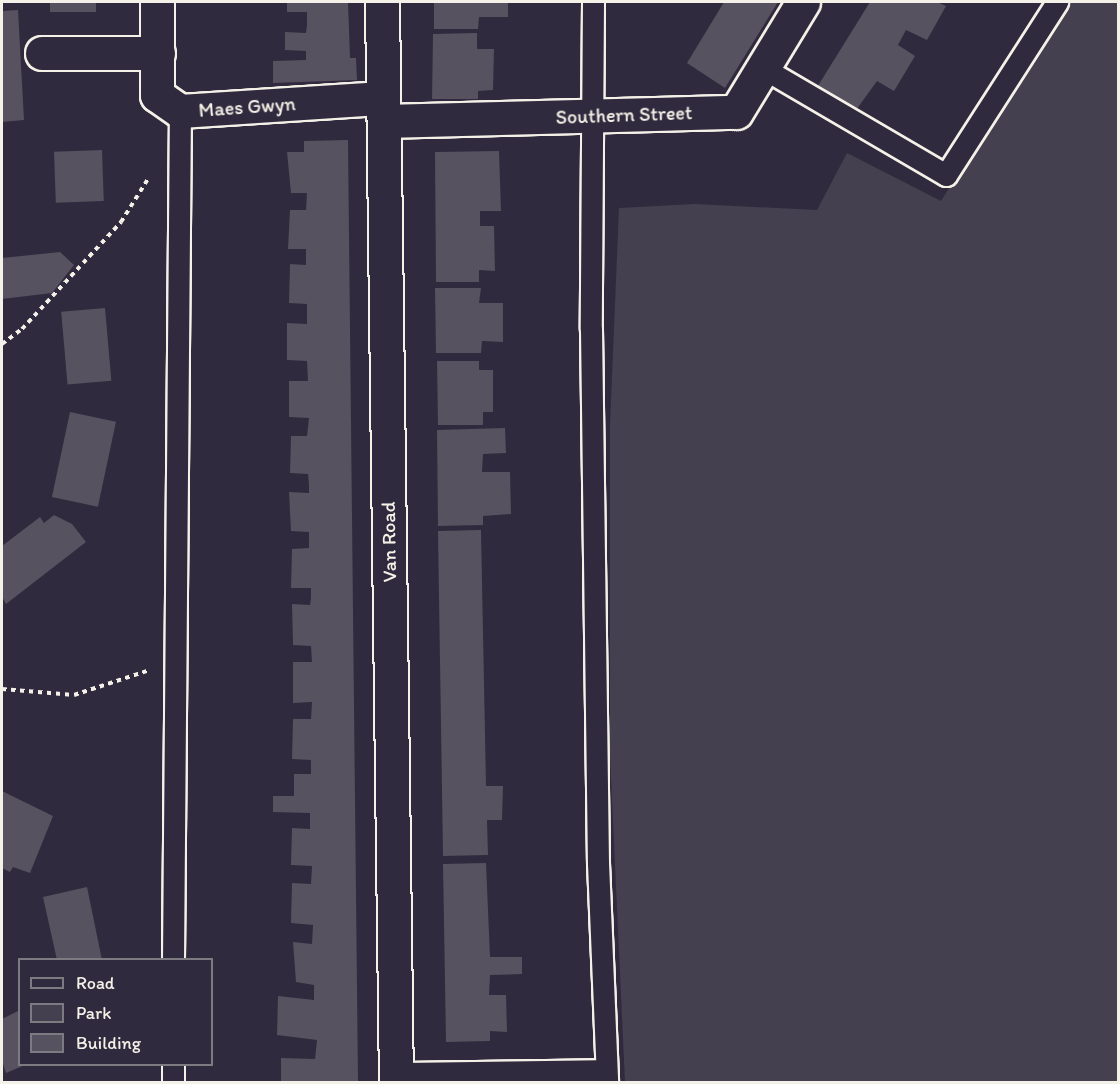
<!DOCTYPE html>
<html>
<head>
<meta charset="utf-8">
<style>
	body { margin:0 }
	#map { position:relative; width:1120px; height:1084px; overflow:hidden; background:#2f2a3d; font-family:Itim,sans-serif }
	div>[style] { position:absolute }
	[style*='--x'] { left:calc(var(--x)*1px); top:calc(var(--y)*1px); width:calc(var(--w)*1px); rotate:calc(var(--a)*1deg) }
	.green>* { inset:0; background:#454050 }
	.building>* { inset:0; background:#56525f; transform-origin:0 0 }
	.path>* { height:4px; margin-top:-2px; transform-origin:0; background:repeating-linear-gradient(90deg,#f4f1e8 0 4.5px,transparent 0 9px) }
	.roads { filter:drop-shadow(2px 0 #f4f1e8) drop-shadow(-2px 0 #f4f1e8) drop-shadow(0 2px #f4f1e8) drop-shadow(0 -2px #f4f1e8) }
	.service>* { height:21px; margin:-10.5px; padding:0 10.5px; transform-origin:10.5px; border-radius:10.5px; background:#2f2a3d }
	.minor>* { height:33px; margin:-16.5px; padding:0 16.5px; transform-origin:16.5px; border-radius:16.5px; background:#2f2a3d }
	.tertiary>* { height:33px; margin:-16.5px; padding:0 16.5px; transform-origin:16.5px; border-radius:16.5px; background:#2f2a3d }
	span { translate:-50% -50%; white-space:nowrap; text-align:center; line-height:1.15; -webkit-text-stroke:5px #2f2a3d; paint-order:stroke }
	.street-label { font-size:20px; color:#f4f1e8 }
	.frame { position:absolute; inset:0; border:3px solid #f4f1e8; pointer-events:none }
	.legend { position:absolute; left:18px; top:958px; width:195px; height:108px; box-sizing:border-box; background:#2f2a3d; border:2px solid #7e7a81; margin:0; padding:8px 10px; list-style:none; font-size:18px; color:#f4f1e8 }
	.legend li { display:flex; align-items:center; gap:12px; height:30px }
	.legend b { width:30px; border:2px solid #7e7a81 }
</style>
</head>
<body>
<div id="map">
	<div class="green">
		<div style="clip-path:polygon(1065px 2px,1118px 2px,1118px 1082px,625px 1082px,610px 757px,610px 425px,619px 208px,695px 204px,817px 210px,847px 153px,941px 201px)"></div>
	</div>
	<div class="building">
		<div style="left:50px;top:2px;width:46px;height:10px"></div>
		<div style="clip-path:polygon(287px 2px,348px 2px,350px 58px,356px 58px,357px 80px,273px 83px,273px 61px,306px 60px,306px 51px,285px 50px,285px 32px,306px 33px,307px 25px,307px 12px,287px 12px)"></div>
		<div style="clip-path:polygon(434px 2px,508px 2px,508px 17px,479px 17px,478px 29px,434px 29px)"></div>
		<div style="clip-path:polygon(724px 2px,778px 2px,725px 88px,687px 63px)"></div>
		<div style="clip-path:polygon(870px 2px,937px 2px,946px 6px,927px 40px,906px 30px,898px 45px,915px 56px,894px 91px,877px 81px,854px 113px,816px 89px)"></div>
		<div style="clip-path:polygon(18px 10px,24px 120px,2px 122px,2px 11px)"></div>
		<div style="clip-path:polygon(477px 33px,477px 49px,494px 49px,493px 90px,478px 91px,478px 99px,432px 99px,433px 34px)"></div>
		<div style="clip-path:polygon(348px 140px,358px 1082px,281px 1082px,281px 1058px,315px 1059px,317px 1040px,277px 1035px,278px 996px,314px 1000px,314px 985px,296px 982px,293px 942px,312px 944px,313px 925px,291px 923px,292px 883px,311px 884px,312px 866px,291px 865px,292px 828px,310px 829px,310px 813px,273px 812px,273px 796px,294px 796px,294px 774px,311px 774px,311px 760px,292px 759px,293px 719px,311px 719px,312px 702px,293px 703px,293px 662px,312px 662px,311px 646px,293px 645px,292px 604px,310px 605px,311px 598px,311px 588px,291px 588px,292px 549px,309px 548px,309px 532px,291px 531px,289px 492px,309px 493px,309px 485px,308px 474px,290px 473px,291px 436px,307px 436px,309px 418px,289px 417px,289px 381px,308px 381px,307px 361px,287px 360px,287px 323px,307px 324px,307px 304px,289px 303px,290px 264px,306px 265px,306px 249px,288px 249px,290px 210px,306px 210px,307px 193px,291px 193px,287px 152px,304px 152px,304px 141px)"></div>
		<div style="left:102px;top:150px;width:51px;height:48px;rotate:88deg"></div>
		<div style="clip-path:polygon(499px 151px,501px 211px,480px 211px,480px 226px,494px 226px,495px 271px,479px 270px,479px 282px,436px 282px,435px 152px)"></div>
		<div style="clip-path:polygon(60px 252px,74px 265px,52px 293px,2px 299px,2px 258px)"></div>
		<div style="clip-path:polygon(435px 288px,481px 288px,479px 303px,503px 303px,503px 342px,482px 341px,481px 353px,436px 353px)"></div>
		<div style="left:105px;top:308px;width:73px;height:44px;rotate:85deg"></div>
		<div style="clip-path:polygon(437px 361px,479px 361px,479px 370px,493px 370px,493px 412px,483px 412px,483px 425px,438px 425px)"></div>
		<div style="left:70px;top:412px;width:47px;height:87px;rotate:12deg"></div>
		<div style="clip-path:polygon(505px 428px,506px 453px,483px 454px,482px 472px,510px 472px,511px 514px,483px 516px,483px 525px,438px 526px,437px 430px)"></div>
		<div style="clip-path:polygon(54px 515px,72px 524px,86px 542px,6px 604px,2px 597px,2px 546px,40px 517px,44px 523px)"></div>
		<div style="clip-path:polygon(481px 530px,486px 786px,503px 786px,502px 820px,487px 820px,488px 855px,443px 856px,438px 531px)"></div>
		<div style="clip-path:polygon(2px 791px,53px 816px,30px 873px,13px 867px,10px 872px,2px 868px)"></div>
		<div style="clip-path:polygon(486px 863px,490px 957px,522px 957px,522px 974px,490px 975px,489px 995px,506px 995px,507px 1032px,490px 1031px,490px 1041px,446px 1042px,443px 864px)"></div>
		<div style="clip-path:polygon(87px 887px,102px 960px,57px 960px,43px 897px)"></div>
		<div style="clip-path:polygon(20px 1010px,20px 1065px,25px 1065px,6px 1073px,2px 1061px,2px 1019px)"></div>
	</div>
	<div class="path">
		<div style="--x:2;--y:344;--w:25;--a:-37"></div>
		<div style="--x:22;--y:329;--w:146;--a:-47.2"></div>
		<div style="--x:121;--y:222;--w:51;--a:-57.9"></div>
		<div style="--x:2;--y:689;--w:72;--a:4.8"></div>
		<div style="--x:74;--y:695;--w:77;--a:-18.2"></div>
	</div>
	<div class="roads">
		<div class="service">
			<div style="--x:593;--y:2;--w:327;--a:90.4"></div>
			<div style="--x:591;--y:329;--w:534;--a:89.25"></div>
			<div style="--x:598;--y:863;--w:219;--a:87.6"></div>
			<div style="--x:763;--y:68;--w:212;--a:30.3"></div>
			<div style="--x:946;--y:175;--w:206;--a:-57.3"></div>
			<div style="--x:173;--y:960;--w:849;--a:-89.53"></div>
			<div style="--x:173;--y:1064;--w:18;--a:90"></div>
			<div style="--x:396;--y:1073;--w:210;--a:-0.8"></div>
		</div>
		<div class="minor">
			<div style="--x:157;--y:2;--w:93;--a:90"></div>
			<div style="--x:157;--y:95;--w:28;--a:35"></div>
			<div style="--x:180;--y:111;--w:203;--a:-3.7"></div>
			<div style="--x:42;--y:53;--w:116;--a:0"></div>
			<div style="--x:384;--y:121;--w:352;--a:-1.5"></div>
			<div style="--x:736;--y:112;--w:129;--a:-58.7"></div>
		</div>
		<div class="tertiary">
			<div style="--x:382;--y:2;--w:1080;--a:89.26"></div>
		</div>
	</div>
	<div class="street-label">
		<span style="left:247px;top:107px;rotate:-4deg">Maes Gwyn</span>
		<span style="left:624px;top:115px;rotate:-2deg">Southern Street</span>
		<span style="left:389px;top:542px;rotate:-91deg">Van Road</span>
	</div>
	<div class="frame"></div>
	<ul class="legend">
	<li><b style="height:8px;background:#2f2a3d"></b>Road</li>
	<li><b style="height:16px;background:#454050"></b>Park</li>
	<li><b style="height:16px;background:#56525f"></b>Building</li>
	</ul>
</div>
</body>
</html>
